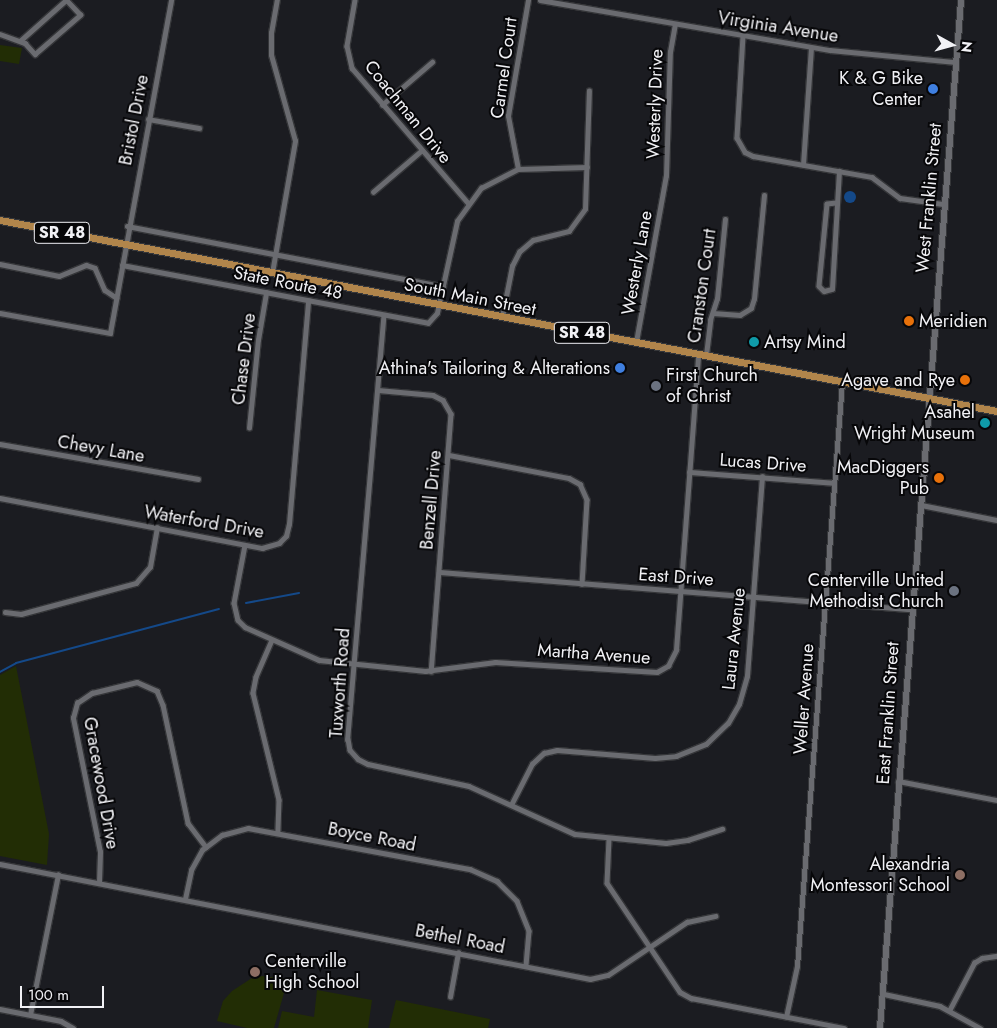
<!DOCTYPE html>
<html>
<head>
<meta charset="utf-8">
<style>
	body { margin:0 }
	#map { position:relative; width:997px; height:1028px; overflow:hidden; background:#1b1c21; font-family:Jost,sans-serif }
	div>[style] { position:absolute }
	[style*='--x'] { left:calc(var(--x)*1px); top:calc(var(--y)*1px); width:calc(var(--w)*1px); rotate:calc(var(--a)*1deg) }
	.green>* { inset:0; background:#222d05 }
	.water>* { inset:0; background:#144989 }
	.round { border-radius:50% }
	.stream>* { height:2px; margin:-1px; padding:0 1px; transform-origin:1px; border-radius:1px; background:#144989 }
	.roads { filter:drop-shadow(1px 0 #353639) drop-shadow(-1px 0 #353639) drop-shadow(0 1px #353639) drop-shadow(0 -1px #353639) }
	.street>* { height:4.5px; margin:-2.25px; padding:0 2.25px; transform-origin:2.25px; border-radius:2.25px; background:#6a6b70 }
	.secondary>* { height:6px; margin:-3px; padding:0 3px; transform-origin:3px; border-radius:3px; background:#6a6b70 }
	.primary>* { height:7px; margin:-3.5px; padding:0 3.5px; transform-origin:3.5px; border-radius:3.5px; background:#b1854b }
	.dots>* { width:14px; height:14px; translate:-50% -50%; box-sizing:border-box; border:2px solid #070709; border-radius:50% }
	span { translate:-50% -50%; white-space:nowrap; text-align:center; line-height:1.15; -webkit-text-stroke:4px #070709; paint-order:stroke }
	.shield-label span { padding:1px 4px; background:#070709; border:1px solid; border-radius:4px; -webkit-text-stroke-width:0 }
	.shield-label { font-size:16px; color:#f1f1f5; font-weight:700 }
	.street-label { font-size:18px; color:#f1f1f5 }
	.poi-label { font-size:18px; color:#f1f1f5 }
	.right { translate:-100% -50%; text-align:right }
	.left { translate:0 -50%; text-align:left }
	.north { position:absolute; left:927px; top:20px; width:50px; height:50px; -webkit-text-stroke:4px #070709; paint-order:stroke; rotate:97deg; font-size:14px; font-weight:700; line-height:20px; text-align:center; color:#f1f1f5 }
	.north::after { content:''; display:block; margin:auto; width:18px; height:22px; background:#f1f1f5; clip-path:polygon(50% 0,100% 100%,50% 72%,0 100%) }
	.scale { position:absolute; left:20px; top:986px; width:84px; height:22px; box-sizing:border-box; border:2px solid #f1f1f5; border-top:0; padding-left:6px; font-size:15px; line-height:18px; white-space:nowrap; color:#f1f1f5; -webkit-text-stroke:4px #070709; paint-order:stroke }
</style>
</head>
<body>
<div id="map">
	<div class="green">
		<div style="clip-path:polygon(0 45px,22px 48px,19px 64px,0 61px)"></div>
		<div style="clip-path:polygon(16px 666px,49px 834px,47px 865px,0 856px,0 675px)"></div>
		<div style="clip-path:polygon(262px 976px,288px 979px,274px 1028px,247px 1028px,217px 1021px,223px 1001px,232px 991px,252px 978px)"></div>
		<div style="clip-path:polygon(317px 990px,372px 1000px,368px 1028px,278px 1028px,282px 1011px,314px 1017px)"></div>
		<div style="clip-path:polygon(396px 1000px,490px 1019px,488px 1028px,389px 1028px)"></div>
	</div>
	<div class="water">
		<div class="round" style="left:844px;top:191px;width:12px;height:12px"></div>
	</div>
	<div class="stream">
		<div style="--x:246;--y:603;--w:54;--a:-10.7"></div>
		<div style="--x:0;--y:672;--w:18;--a:-29"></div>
		<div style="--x:16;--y:663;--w:210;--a:-14.9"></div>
	</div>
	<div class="roads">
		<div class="street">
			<div style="--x:355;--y:0;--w:47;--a:99.9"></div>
			<div style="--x:347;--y:46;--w:23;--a:77"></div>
			<div style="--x:352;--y:68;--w:178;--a:49.3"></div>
			<div style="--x:540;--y:0;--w:294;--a:9.8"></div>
			<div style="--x:830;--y:50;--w:126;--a:5.5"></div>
			<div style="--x:0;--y:34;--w:27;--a:20"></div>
			<div style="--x:25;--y:43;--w:15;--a:48"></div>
			<div style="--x:35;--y:54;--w:60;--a:-40.9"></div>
			<div style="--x:80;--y:15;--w:21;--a:-133"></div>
			<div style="--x:743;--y:36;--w:102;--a:93.4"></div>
			<div style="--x:737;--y:138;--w:16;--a:60"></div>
			<div style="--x:745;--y:152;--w:9;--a:27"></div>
			<div style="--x:753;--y:156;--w:121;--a:10"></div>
			<div style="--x:872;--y:177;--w:35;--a:37"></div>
			<div style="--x:900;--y:198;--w:43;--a:7.9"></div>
			<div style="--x:20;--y:41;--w:62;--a:-41.7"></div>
			<div style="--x:382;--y:105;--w:66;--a:-40.7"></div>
			<div style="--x:148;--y:119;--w:52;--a:10"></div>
			<div style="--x:803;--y:165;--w:117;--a:-86.1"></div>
			<div style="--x:518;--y:169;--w:54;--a:-100.7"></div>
			<div style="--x:508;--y:116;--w:118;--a:-80.2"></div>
			<div style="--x:373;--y:192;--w:63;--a:-40.5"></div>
			<div style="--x:836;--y:203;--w:9;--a:174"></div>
			<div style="--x:827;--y:204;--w:82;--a:95.6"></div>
			<div style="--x:819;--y:286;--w:7;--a:45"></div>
			<div style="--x:824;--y:291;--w:8;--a:-14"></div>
			<div style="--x:832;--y:289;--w:118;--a:-86.6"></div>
			<div style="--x:127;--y:226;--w:322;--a:10.8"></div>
			<div style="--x:0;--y:264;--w:60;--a:11.5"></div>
			<div style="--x:59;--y:276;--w:29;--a:-22"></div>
			<div style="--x:86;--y:265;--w:9;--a:18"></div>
			<div style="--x:95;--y:268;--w:24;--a:66"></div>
			<div style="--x:105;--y:290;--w:14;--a:34"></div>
			<div style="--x:122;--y:265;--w:311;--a:10.7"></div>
			<div style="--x:428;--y:323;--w:13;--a:-48"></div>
			<div style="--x:437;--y:313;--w:94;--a:-77.7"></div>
			<div style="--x:457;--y:221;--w:41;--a:-54"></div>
			<div style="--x:481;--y:188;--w:42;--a:-27.2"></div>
			<div style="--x:518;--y:169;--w:69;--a:-1.7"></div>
			<div style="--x:272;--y:273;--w:134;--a:-80.1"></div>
			<div style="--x:295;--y:141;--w:89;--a:-105.6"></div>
			<div style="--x:271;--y:55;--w:22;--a:-90"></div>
			<div style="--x:271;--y:33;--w:34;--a:-80"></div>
			<div style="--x:0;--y:313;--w:112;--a:10.3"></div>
			<div style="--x:110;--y:333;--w:339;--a:-79.6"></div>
			<div style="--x:713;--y:313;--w:27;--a:4"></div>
			<div style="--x:740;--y:315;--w:13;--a:-32"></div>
			<div style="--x:751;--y:308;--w:9;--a:-72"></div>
			<div style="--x:754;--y:299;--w:104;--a:-84.5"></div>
			<div style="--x:384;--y:315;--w:426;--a:94.9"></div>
			<div style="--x:348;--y:739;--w:11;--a:80"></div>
			<div style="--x:350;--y:750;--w:12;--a:48"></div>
			<div style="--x:358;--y:759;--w:11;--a:27"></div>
			<div style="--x:368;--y:764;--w:103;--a:12.3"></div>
			<div style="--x:469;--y:786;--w:116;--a:24.4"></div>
			<div style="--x:575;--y:834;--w:91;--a:5.6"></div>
			<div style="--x:666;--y:843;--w:22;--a:-8"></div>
			<div style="--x:688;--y:840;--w:36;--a:-18"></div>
			<div style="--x:502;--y:317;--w:52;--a:-78.9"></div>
			<div style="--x:512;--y:266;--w:16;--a:-63"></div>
			<div style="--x:519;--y:252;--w:18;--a:-41"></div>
			<div style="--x:533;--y:240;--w:37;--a:-14"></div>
			<div style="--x:569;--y:231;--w:27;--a:-54"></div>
			<div style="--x:585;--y:209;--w:118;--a:-88.1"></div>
			<div style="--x:636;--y:342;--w:169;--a:-79.8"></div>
			<div style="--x:666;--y:176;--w:124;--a:-88.2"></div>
			<div style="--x:670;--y:52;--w:28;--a:-80"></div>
			<div style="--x:706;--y:355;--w:35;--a:-83"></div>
			<div style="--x:710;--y:320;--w:22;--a:-72"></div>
			<div style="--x:717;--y:299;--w:80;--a:-84.3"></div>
			<div style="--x:378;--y:390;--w:55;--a:5.2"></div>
			<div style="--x:433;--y:395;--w:11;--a:27"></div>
			<div style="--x:443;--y:400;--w:16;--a:60"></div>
			<div style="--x:451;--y:414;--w:258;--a:94.4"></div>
			<div style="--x:249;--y:428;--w:88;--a:-84.2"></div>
			<div style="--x:258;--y:340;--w:48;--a:-80.3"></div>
			<div style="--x:0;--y:444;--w:201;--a:10"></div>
			<div style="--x:449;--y:455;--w:122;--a:10.9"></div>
			<div style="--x:569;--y:478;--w:13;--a:29"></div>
			<div style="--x:580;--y:484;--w:17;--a:66"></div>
			<div style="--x:587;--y:500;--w:84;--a:93.4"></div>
			<div style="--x:689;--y:472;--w:145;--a:4.3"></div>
			<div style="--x:0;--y:498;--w:267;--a:10.8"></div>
			<div style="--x:262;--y:548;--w:18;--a:-16"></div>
			<div style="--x:279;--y:543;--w:10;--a:-45"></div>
			<div style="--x:286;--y:536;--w:12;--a:-76"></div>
			<div style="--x:289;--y:524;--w:224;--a:-85.1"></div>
			<div style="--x:921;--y:505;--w:77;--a:11.2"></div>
			<div style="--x:245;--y:545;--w:59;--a:100.7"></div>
			<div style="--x:234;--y:603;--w:17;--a:77"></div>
			<div style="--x:238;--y:620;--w:10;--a:45"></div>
			<div style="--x:245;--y:627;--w:81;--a:24"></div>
			<div style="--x:319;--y:660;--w:107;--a:5.9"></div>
			<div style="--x:425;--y:671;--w:71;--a:-7.3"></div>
			<div style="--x:495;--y:662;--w:162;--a:3.5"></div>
			<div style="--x:657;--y:672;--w:13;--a:-29"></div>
			<div style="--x:668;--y:666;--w:18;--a:-63"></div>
			<div style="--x:676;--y:650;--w:295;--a:-85.7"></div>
			<div style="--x:439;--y:572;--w:474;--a:4.5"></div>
			<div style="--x:5;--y:612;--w:16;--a:7"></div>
			<div style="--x:21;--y:614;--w:119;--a:-15.1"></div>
			<div style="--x:136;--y:583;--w:21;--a:-49"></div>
			<div style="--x:150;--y:567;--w:40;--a:-80"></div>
			<div style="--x:272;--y:640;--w:40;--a:113.4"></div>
			<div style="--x:256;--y:677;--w:16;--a:101"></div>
			<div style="--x:253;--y:693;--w:110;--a:76.3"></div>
			<div style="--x:279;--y:800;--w:32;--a:92"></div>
			<div style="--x:898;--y:781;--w:101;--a:10.9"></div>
			<div style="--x:511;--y:805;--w:46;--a:-62.9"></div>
			<div style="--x:532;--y:764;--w:16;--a:-43"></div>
			<div style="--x:544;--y:753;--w:13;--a:-13"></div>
			<div style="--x:557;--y:750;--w:98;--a:4.7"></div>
			<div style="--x:655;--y:758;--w:21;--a:-5"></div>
			<div style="--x:676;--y:756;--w:32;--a:-22"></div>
			<div style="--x:706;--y:744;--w:30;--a:-44"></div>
			<div style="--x:728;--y:723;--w:22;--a:-60"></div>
			<div style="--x:739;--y:704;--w:29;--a:-74"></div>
			<div style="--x:747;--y:676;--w:200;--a:-85.7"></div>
			<div style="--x:609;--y:839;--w:44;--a:92.6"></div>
			<div style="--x:607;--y:883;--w:131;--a:56.2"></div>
			<div style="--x:680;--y:992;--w:13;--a:29"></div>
			<div style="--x:691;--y:998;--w:156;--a:11.1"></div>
			<div style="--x:0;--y:864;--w:601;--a:11.03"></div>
			<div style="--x:590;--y:979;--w:18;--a:-13"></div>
			<div style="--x:608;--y:975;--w:95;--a:-33.9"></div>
			<div style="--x:687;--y:922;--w:29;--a:-12"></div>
			<div style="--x:99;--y:882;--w:30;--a:-88"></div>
			<div style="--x:100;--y:852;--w:137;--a:-101.4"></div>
			<div style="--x:73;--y:718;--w:16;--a:-75"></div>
			<div style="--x:77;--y:703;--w:18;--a:-34"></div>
			<div style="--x:92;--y:693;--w:46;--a:-13.7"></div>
			<div style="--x:137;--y:682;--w:22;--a:24"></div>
			<div style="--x:157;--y:691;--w:15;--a:67"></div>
			<div style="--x:163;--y:705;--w:121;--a:78"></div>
			<div style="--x:188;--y:823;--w:30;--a:53"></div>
			<div style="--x:185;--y:899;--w:30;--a:-78"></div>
			<div style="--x:191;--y:870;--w:23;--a:-61"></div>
			<div style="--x:202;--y:850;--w:25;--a:-37"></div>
			<div style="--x:222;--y:835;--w:27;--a:-15"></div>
			<div style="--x:248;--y:828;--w:226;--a:10.5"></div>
			<div style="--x:470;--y:869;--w:30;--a:24"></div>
			<div style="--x:497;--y:881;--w:28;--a:45"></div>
			<div style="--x:517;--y:901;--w:32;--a:68"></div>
			<div style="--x:529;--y:931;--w:35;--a:95"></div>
			<div style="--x:884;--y:994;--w:57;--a:12.1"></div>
			<div style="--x:940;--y:1006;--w:46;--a:28.8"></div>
			<div style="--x:450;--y:997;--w:45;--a:-79.7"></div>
			<div style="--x:0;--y:1009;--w:62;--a:11.1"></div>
			<div style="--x:61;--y:1021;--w:14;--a:30"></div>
			<div style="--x:950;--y:1009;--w:52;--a:-62.4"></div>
			<div style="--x:974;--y:963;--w:9;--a:-32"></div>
			<div style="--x:982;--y:958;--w:15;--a:-8"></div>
			<div style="--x:30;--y:1015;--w:143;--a:-78.7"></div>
			<div style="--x:786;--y:1017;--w:52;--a:-77.8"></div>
			<div style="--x:797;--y:966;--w:586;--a:-85.59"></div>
		</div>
		<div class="secondary">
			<div style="--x:880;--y:1028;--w:1031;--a:-85.49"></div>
		</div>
		<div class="primary">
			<div style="--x:0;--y:220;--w:1015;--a:10.85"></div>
		</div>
	</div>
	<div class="dots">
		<div style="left:933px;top:89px;background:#3f7fe0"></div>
		<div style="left:909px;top:321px;background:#e8710a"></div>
		<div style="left:754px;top:342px;background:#0f9aa8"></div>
		<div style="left:620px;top:368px;background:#3f7fe0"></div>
		<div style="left:965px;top:380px;background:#e8710a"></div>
		<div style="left:656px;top:386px;background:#6b7280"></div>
		<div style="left:985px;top:423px;background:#0f9aa8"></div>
		<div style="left:939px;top:478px;background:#e8710a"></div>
		<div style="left:954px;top:591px;background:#6b7280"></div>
		<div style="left:960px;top:875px;background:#8d6e63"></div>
		<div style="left:255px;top:972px;background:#8d6e63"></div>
	</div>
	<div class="shield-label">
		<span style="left:62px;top:233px">SR 48</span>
		<span style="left:582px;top:333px">SR 48</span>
	</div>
	<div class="street-label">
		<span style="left:778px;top:27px;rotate:9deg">Virginia Avenue</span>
		<span style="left:504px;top:68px;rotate:-82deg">Carmel Court</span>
		<span style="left:655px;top:104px;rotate:-88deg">Westerly Drive</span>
		<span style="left:408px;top:112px;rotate:51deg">Coachman Drive</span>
		<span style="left:134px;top:120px;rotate:-79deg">Bristol Drive</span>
		<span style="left:929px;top:198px;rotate:-85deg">West Franklin Street</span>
		<span style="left:637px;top:263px;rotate:-80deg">Westerly Lane</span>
		<span style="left:288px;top:283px;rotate:11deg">State Route 48</span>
		<span style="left:702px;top:286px;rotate:-82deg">Cranston Court</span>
		<span style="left:470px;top:297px;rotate:11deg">South Main Street</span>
		<span style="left:244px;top:359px;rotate:-83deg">Chase Drive</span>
		<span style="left:101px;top:449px;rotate:10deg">Chevy Lane</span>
		<span style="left:763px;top:463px;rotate:4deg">Lucas Drive</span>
		<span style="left:431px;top:500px;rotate:-85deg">Benzell Drive</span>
		<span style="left:204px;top:522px;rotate:10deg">Waterford Drive</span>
		<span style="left:676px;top:577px;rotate:4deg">East Drive</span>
		<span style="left:734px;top:639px;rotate:-84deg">Laura Avenue</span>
		<span style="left:594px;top:654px;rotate:4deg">Martha Avenue</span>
		<span style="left:340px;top:683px;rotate:-86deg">Tuxworth Road</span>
		<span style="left:804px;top:699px;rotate:-86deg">Weller Avenue</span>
		<span style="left:888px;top:713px;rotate:-86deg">East Franklin Street</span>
		<span style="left:101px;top:783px;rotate:80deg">Gracewood Drive</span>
		<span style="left:372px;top:837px;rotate:11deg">Boyce Road</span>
		<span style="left:460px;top:939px;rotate:11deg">Bethel Road</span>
	</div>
	<div class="poi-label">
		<span class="right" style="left:923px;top:89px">K &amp; G Bike<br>Center</span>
		<span class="left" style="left:919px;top:321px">Meridien</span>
		<span class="left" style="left:764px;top:342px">Artsy Mind</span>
		<span class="right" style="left:610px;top:368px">Athina's Tailoring &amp; Alterations</span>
		<span class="left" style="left:666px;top:386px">First Church<br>of Christ</span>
		<span class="right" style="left:955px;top:380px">Agave and Rye</span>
		<span class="right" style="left:975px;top:423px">Asahel<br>Wright Museum</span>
		<span class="right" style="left:929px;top:478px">MacDiggers<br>Pub</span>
		<span class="right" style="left:944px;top:591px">Centerville United<br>Methodist Church</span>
		<span class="right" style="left:950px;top:875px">Alexandria<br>Montessori School</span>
		<span class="left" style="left:265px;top:972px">Centerville<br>High School</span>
	</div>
	<div class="north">N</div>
	<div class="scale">100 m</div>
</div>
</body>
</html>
